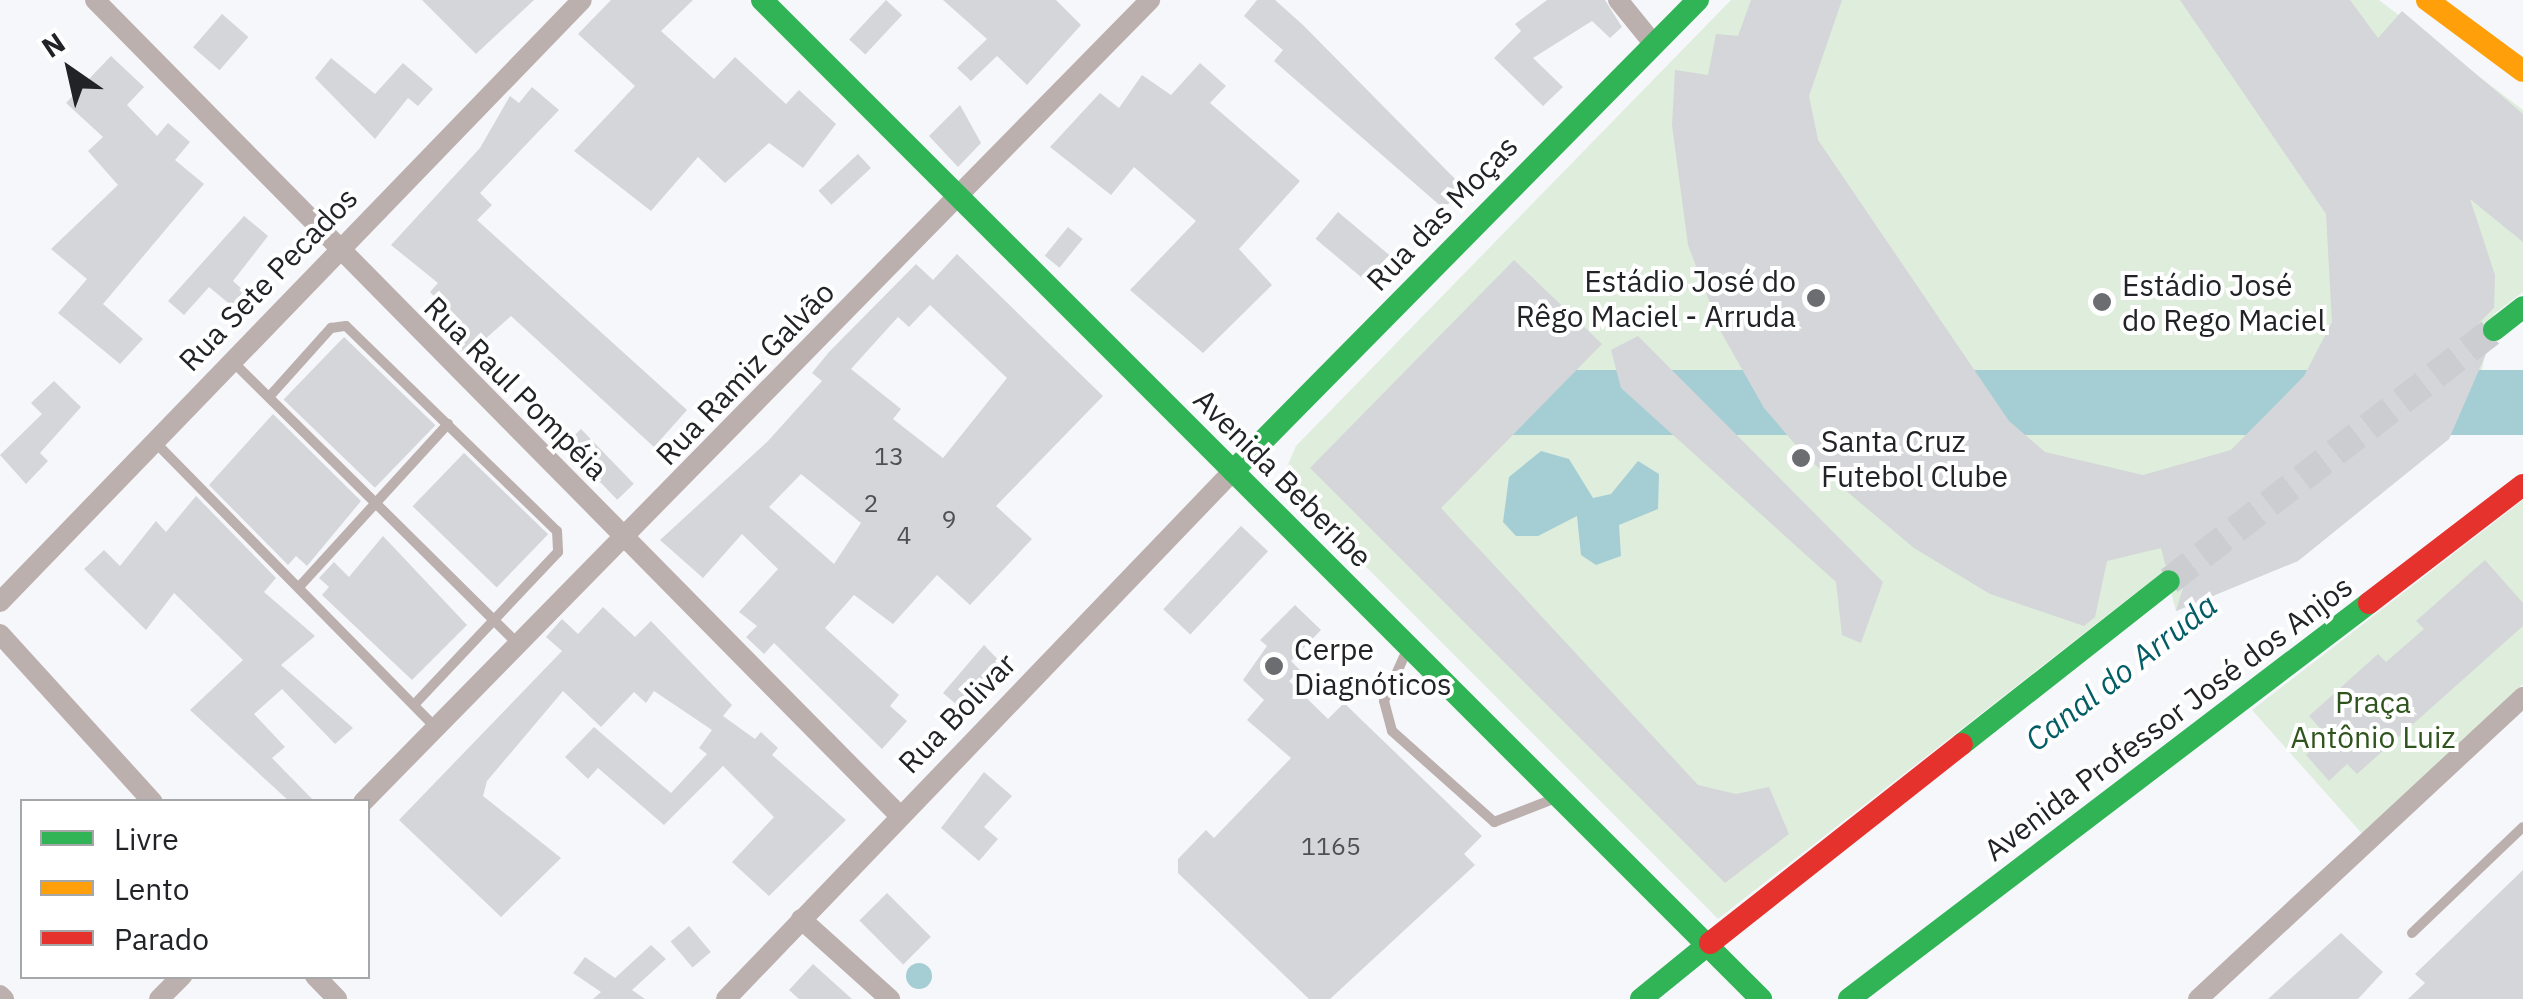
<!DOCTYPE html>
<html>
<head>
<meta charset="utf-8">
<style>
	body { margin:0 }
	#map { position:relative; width:2523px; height:999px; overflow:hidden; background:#f6f7fb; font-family:"IBM Plex Sans",sans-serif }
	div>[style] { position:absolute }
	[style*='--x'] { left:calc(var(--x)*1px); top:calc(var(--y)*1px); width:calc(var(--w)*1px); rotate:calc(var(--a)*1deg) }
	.green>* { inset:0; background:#dfeddc }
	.water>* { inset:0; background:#a4ced4; transform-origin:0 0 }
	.round { border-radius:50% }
	.building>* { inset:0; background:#d4d6d9; transform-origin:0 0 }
	.secondary-tunnel>* { height:28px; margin-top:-14px; transform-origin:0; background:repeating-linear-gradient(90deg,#cbcdd0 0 28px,transparent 0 42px) }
	.lane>* { height:10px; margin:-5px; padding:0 5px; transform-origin:5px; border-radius:5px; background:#bcb0ae }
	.street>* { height:20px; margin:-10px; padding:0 10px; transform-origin:10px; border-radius:10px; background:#bcb0ae }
	.fast>* { height:22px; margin:-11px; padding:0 11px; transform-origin:11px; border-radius:11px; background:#30b455 }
	.slow>* { height:22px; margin:-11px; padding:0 11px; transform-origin:11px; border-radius:11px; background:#ff9f0a }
	.jam>* { height:22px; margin:-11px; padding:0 11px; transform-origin:11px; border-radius:11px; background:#e5322d }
	.dots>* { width:28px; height:28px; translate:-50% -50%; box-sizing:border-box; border:5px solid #fff; border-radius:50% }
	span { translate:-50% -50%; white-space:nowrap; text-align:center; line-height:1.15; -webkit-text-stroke:8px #fff; paint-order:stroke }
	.number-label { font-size:25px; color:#4e5053 }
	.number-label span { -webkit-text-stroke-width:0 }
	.street-label { font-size:30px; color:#212326 }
	.poi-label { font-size:30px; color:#212326 }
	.right { translate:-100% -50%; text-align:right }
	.left { translate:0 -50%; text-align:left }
	.park-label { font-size:30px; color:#30541e }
	.water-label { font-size:32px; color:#035d65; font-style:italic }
	.legend { position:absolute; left:20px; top:799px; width:350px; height:180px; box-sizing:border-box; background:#fff; border:2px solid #a6a7a8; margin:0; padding:12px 18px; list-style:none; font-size:30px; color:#212326 }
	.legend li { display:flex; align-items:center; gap:20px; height:50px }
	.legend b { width:50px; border:2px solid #a6a7a8 }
	.north { position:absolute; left:20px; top:20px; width:100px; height:100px; -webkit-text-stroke:8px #fff; paint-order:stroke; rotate:326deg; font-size:28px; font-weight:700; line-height:40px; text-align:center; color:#212326 }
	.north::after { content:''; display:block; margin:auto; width:35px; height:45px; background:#212326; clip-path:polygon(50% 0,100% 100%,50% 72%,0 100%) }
</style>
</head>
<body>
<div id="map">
	<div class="green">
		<div style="clip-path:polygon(1731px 0,2379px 0,2523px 110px,2523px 292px,2494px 314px,2482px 369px,2449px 439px,2298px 561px,2176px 611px,2165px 570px,1718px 919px,1293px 494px,1286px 469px,1296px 446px)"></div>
		<div style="clip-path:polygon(2523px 500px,2523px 684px,2365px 837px,2252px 710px)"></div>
	</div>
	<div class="water">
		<div style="left:2523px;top:370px;width:65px;height:1015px;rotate:90deg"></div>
		<div style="clip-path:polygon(1541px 451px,1569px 459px,1593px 498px,1611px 494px,1638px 461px,1659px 474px,1658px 509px,1619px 525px,1621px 556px,1596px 565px,1581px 555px,1577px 516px,1538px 536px,1516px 536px,1503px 522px,1509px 477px)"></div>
		<div class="round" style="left:906px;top:963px;width:26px;height:26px"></div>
	</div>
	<div class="building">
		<div style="clip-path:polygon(422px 0,534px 0,476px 54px)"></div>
		<div style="clip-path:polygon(611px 0,693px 0,661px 31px,714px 79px,735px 57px,786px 104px,799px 90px,836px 124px,803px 168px,769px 143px,725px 183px,698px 157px,651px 211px,574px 151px,635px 86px,578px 34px)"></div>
		<div style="left:886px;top:0;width:22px;height:54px;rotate:43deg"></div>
		<div style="clip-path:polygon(943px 0,1056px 0,1081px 25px,1027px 85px,997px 56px,971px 81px,957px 68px,987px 39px)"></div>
		<div style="clip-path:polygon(1257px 0,1275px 0,1303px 25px,1463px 187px,1444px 209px,1274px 61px,1283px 50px,1244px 16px)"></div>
		<div style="clip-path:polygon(1547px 0,1605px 0,1622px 27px,1610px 38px,1592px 21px,1533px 58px,1563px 87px,1543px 106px,1494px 58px,1521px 31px,1515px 24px)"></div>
		<div style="clip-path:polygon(1751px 0,1842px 0,1809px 96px,1818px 140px,2009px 421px,2045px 452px,2143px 475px,2231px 450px,2304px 376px,2332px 322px,2326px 214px,2180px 0,2350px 0,2378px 38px,2402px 11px,2523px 114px,2523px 242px,2470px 199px,2495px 275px,2494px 308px,2478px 324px,2489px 347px,2449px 439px,2298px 561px,2176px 611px,2186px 578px,2165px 564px,2161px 548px,2107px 561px,2095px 617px,2084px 626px,1990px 594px,1914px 548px,1807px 458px,1764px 408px,1721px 332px,1688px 245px,1672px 125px,1675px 70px,1708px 75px,1716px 34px,1738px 36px)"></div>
		<div style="left:222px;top:14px;width:35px;height:44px;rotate:41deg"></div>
		<div style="clip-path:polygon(111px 56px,144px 87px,127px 105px,157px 136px,168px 123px,190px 142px,175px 160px,204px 184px,103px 304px,143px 339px,120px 364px,58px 313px,87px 279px,51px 249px,118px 185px,88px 151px,103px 137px,66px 103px)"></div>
		<div style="clip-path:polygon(331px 58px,375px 94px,403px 63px,433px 89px,418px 106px,408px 98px,375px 139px,315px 78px)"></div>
		<div style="clip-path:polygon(1200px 63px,1226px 86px,1210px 103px,1300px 181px,1239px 249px,1272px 285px,1203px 353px,1130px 290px,1196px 221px,1134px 167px,1111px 195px,1050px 147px,1100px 93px,1119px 108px,1142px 75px,1171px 95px)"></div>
		<div style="clip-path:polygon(532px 87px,559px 110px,480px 193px,492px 205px,477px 220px,687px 410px,654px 447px,511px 316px,466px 356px,430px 320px,444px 306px,430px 292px,438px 283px,391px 245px,480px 148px,510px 96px,519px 103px)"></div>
		<div style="clip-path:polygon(960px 105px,981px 143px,958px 167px,929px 136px)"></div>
		<div style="left:858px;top:154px;width:19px;height:54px;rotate:47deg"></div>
		<div style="left:1338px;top:212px;width:76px;height:35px;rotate:40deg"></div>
		<div style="clip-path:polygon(244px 216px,268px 236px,233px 281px,244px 291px,232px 306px,209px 287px,184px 315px,168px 301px)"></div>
		<div style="left:1068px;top:227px;width:19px;height:37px;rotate:39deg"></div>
		<div style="clip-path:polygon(evenodd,957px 254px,1103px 396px,996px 506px,1032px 539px,970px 605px,937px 575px,893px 624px,854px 595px,825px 628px,899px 695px,890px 706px,907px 721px,882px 749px,774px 643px,764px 654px,746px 637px,757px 626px,739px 612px,778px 569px,742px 534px,703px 578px,660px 540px,768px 441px,822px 381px,812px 373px,829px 352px,916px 264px,933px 280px,957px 254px,930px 305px,1007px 378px,943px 458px,893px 419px,901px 409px,851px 369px,898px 317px,909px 327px,930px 305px,957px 254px,801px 474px,861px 523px,834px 564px,769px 507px,801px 474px)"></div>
		<div style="clip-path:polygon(1514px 260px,1602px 344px,1441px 508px,1698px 785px,1736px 794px,1769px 787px,1789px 834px,1725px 883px,1310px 468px)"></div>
		<div style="clip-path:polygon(1638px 336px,1883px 582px,1861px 643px,1842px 635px,1836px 582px,1621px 388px,1611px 350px)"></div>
		<div style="left:344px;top:337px;width:127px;height:87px;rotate:44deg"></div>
		<div style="clip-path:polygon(54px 381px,81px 407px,40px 453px,48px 461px,26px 484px,0 455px,42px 414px,31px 403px)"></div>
		<div style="clip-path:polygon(273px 414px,361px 501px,307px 566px,296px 556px,288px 565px,209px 485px)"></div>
		<div style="left:581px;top:429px;width:76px;height:23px;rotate:46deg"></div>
		<div style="left:464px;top:453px;width:117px;height:74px;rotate:44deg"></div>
		<div style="clip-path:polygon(196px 496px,276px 578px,264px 592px,315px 636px,281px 665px,353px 728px,335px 744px,282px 689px,254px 714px,285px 747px,272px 758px,315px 802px,290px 802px,190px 710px,243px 660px,174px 593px,146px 630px,84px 569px,104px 550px,120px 566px,156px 521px,166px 532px)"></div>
		<div style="left:1241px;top:526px;width:37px;height:114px;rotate:43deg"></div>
		<div style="clip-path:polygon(383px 536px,467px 625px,412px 680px,322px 595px,329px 587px,319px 578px,334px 562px,349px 577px)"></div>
		<div style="clip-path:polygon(2485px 560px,2523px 603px,2523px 626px,2357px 774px,2347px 764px,2329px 781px,2306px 755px,2327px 736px,2309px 716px,2378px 654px,2386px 662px,2424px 629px,2416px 621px)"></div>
		<div style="clip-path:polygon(1295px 605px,1321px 630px,1291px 661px,1300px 670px,1289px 681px,1328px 719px,1344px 703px,1482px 836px,1464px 854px,1475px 865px,1330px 999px,1309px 999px,1178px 873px,1178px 859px,1206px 830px,1214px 838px,1291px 758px,1247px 720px,1264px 700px,1243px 680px,1267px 646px,1260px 640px)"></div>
		<div style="clip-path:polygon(603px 607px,635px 637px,651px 621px,732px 705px,723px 716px,755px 739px,761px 732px,778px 748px,772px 755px,846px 820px,769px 896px,732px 862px,774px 817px,723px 766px,664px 825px,598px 768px,588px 779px,565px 757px,594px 727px,671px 793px,707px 754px,699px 748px,712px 730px,654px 691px,646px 703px,634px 692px,601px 727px,563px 691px,487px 781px,483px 796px,561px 858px,501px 917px,399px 820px,562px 651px,546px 637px,562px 619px,578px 634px)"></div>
		<div style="clip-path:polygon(984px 645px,1006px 668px,963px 710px,943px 693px)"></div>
		<div style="clip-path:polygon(984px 772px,1012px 796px,984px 827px,998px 839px,979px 861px,941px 828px)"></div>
		<div style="clip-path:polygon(2523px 870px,2523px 999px,2408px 999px,2425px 983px,2415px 974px)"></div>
		<div style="left:887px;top:893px;width:62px;height:39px;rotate:45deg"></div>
		<div style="left:689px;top:926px;width:34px;height:24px;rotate:50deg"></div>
		<div style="clip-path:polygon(2341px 933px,2383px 972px,2358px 999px,2268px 999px)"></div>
		<div style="clip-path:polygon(651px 945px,666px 959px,632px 990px,645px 999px,593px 999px,601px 992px,573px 973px,585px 957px,615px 978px)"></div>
		<div style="clip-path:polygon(813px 964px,852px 999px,799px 999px,789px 990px)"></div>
	</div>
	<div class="secondary-tunnel">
		<div style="--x:2169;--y:581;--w:411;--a:-37.7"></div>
	</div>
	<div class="lane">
		<div style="--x:232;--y:361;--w:404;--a:44.7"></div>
		<div style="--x:269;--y:397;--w:93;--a:-48.1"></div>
		<div style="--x:331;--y:328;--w:15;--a:-8"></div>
		<div style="--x:346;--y:326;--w:294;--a:44.2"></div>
		<div style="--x:557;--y:531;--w:21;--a:87"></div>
		<div style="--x:558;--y:552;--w:210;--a:133.3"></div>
		<div style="--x:154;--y:441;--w:402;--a:45.5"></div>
		<div style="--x:299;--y:587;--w:221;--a:-47.6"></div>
		<div style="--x:1407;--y:650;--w:56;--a:114.3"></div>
		<div style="--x:1384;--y:701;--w:31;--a:75"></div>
		<div style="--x:1392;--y:731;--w:137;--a:41.7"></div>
		<div style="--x:1494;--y:822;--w:66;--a:-21.2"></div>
		<div style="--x:2412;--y:933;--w:153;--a:-43.7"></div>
	</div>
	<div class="street">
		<div style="--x:95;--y:0;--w:1145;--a:45.39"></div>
		<div style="--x:1618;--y:0;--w:55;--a:50.9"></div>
		<div style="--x:0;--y:602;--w:837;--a:-45.97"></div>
		<div style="--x:0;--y:634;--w:227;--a:47.7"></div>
		<div style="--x:363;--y:802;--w:1124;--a:-45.54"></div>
		<div style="--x:801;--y:919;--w:120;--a:42"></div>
		<div style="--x:315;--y:976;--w:32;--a:46"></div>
		<div style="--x:0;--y:995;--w:6;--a:45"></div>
		<div style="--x:159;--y:999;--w:33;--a:-45"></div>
		<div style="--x:726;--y:999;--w:732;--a:-46.16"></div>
		<div style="--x:2198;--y:999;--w:444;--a:-42.9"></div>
	</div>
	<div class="fast">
		<div style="--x:762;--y:0;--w:1413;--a:45"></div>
		<div style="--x:2494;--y:330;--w:37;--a:-38"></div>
		<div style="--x:1233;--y:471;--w:662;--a:-45.37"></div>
		<div style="--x:1962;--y:744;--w:263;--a:-38.2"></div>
		<div style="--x:1641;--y:999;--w:89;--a:-39.1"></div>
		<div style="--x:1849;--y:999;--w:654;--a:-37.29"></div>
	</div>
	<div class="slow">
		<div style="--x:2427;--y:0;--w:119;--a:36.5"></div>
	</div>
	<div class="jam">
		<div style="--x:2369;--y:603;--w:194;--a:-37.5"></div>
		<div style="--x:1710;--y:943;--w:321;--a:-38.3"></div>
	</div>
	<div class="dots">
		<div style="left:1816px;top:298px;background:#6c6d71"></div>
		<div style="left:2102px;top:302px;background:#6c6d71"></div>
		<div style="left:1801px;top:458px;background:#6c6d71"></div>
		<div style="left:1274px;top:666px;background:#6c6d71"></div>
	</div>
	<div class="number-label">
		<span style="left:889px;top:456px">13</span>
		<span style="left:871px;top:503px">2</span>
		<span style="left:949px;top:519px">9</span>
		<span style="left:904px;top:535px">4</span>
		<span style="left:1331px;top:846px">1165</span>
	</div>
	<div class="street-label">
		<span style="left:1442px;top:213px;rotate:-46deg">Rua das Moças</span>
		<span style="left:268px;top:279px;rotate:-46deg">Rua Sete Pecados</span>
		<span style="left:745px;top:373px;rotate:-46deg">Rua Ramiz Galvão</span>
		<span style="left:516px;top:388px;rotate:45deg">Rua Raul Pompéia</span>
		<span style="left:1283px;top:478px;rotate:45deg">Avenida Beberibe</span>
		<span style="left:957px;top:713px;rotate:-46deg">Rua Bolivar</span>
		<span style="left:2168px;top:718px;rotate:-37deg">Avenida Professor José dos Anjos</span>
	</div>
	<div class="poi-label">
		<span class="right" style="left:1796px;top:298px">Estádio José do<br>Rêgo Maciel - Arruda</span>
		<span class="left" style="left:2122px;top:302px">Estádio José<br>do Rego Maciel</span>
		<span class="left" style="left:1821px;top:458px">Santa Cruz<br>Futebol Clube</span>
		<span class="left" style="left:1294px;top:666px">Cerpe<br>Diagnóticos</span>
	</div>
	<div class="park-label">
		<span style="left:2373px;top:719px">Praça<br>Antônio Luiz</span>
	</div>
	<div class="water-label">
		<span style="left:2121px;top:672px;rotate:-38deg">Canal do Arruda</span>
	</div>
	<ul class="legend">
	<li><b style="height:12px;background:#30b455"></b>Livre</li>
	<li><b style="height:12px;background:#ff9f0a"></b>Lento</li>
	<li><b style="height:12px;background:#e5322d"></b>Parado</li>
	</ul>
	<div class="north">N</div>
</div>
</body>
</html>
